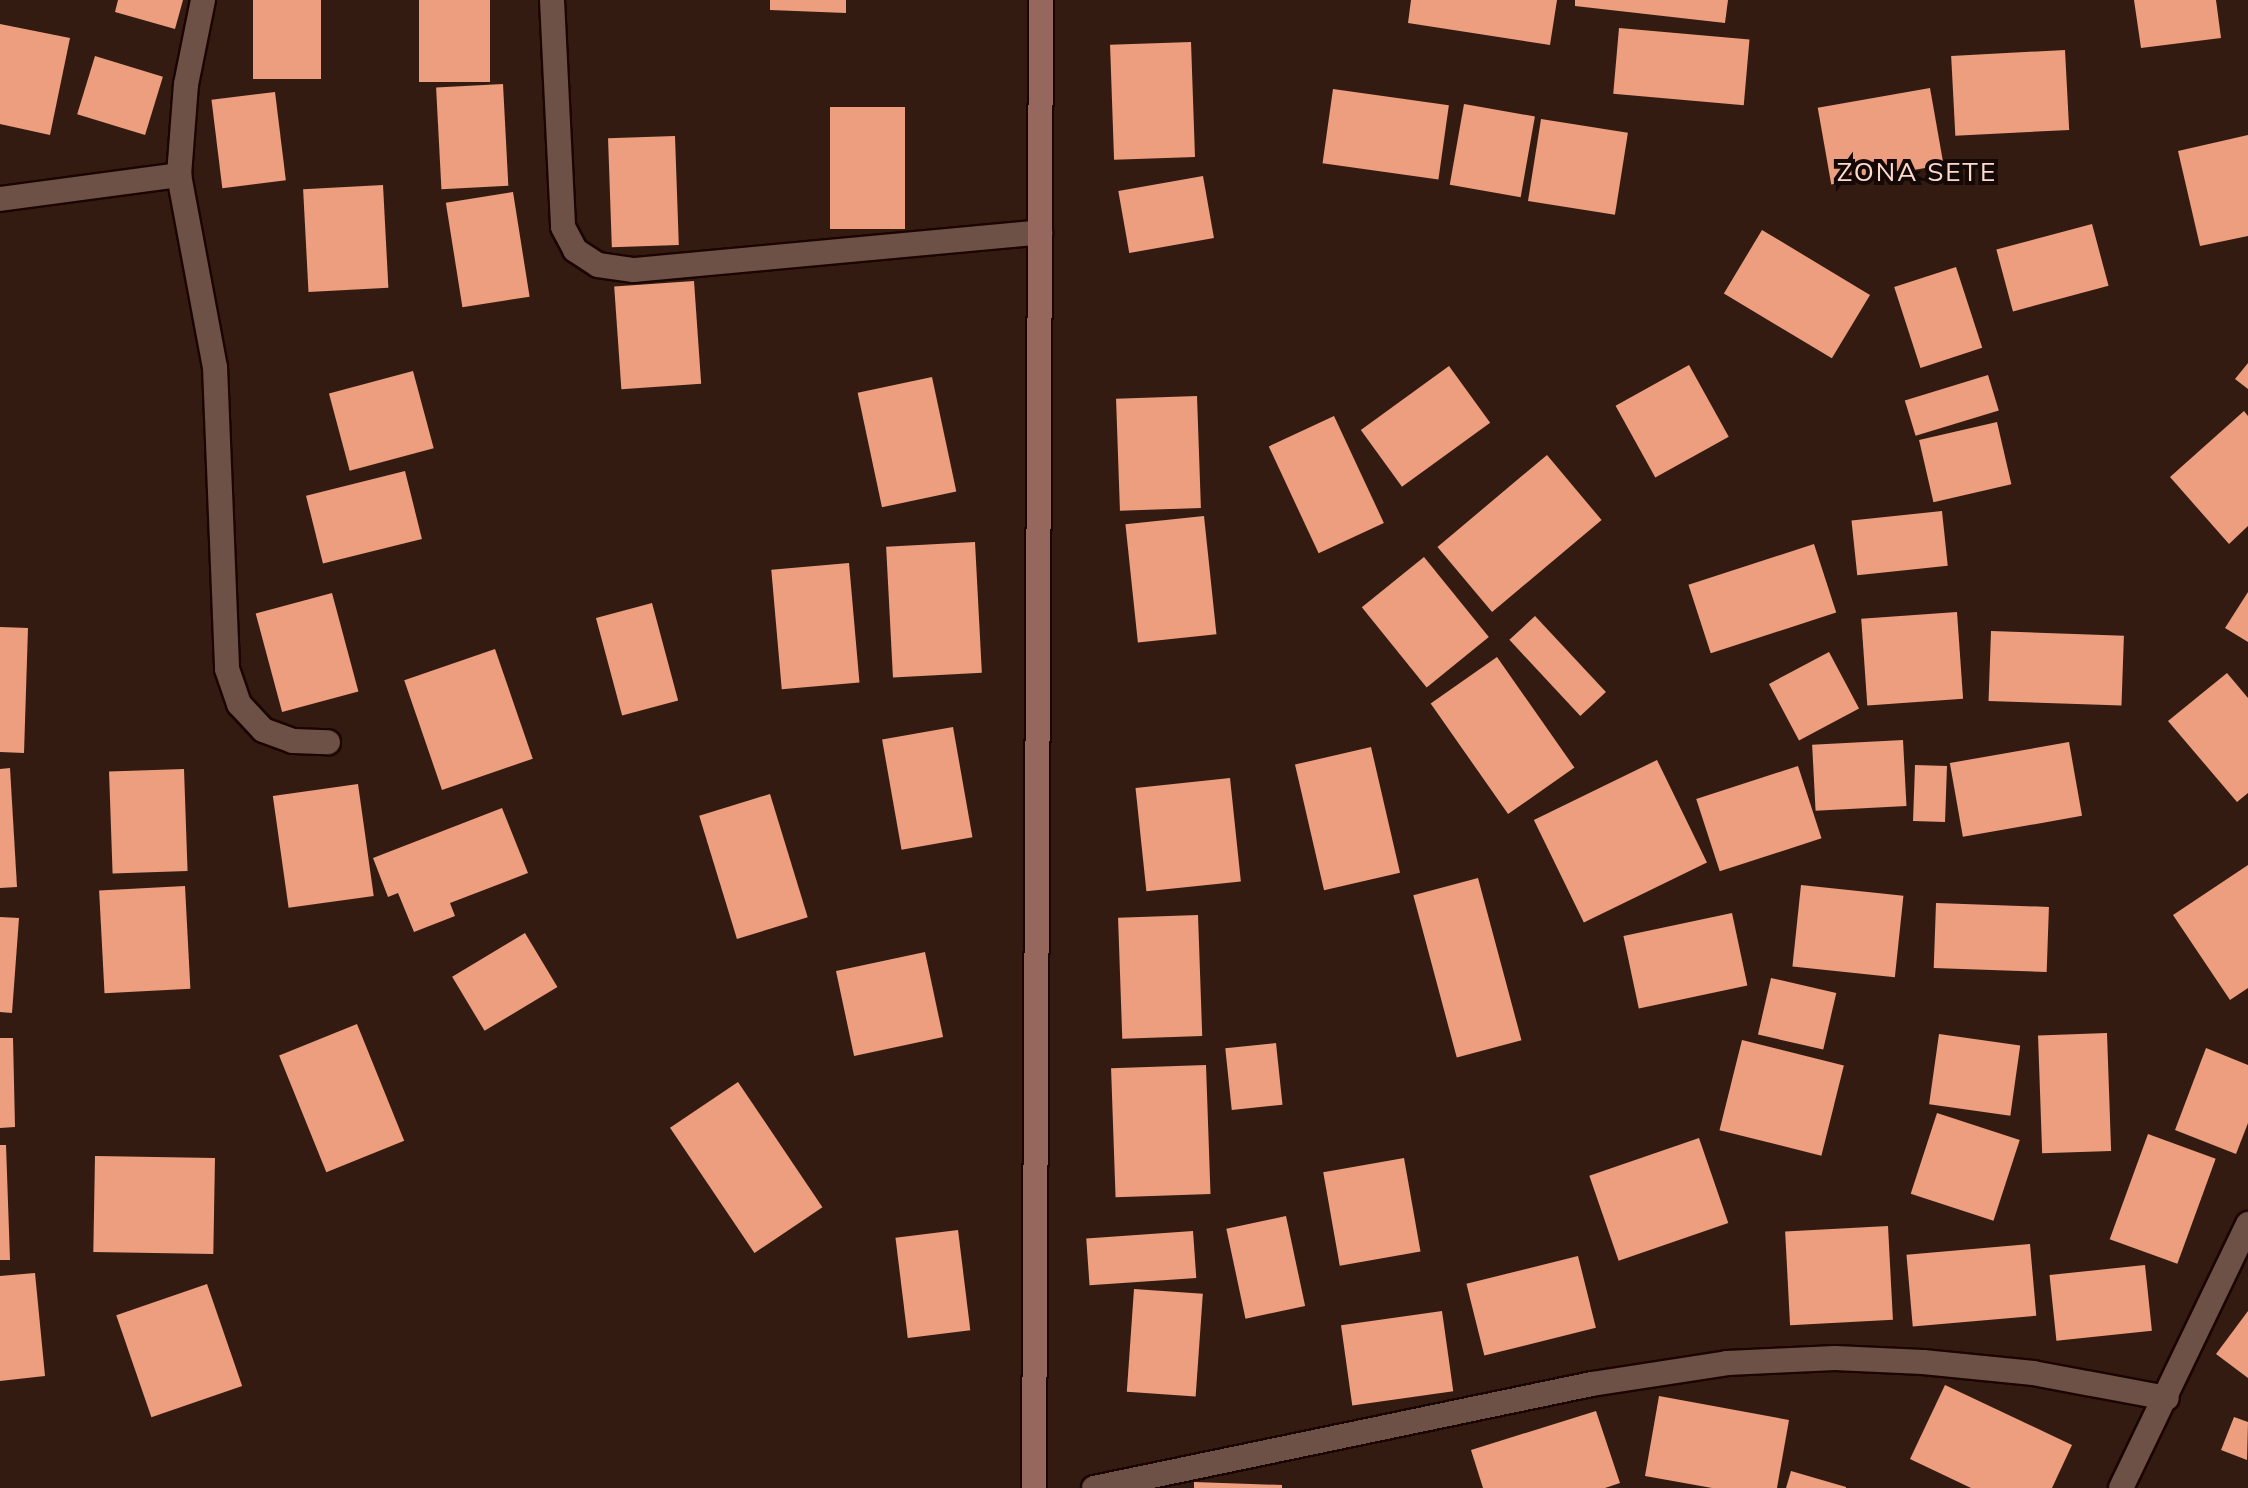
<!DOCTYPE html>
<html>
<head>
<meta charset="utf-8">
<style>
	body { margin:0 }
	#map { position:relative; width:2248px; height:1488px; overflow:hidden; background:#341b11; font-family:Mulish,sans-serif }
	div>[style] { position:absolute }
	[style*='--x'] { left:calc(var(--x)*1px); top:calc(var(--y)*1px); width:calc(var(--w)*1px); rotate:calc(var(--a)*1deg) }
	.building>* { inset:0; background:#ec9e7f; transform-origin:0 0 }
	.roads { filter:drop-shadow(2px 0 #1b0501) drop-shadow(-2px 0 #1b0501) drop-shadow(0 2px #1b0501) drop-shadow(0 -2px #1b0501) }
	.street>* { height:24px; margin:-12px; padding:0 12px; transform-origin:12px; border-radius:12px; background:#6e5146 }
	.secondary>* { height:24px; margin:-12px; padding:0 12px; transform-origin:12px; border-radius:12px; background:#96685d }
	span { translate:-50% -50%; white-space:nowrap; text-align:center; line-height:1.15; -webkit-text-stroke:8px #140906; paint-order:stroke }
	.neighbourhood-label { font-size:26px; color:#fedacd; letter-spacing:2px }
</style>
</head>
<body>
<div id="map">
	<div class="building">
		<div style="clip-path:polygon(118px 0,183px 0,175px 29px,115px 12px)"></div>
		<div style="left:253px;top:0;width:68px;height:79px"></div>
		<div style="left:419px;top:0;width:71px;height:82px"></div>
		<div style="clip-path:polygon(770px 0,846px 0,846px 13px,770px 10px)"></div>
		<div style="clip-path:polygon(1411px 0,1557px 0,1550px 45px,1408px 23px)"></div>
		<div style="clip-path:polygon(1575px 0,1728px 0,1725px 23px,1575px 6px)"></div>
		<div style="clip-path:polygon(2134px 0,2216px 0,2221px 38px,2141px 48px)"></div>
		<div style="clip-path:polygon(0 24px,70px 38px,50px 135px,0 124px)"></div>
		<div style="left:1619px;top:28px;width:131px;height:66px;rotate:5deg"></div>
		<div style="left:1191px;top:42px;width:115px;height:81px;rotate:88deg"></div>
		<div style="left:2065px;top:50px;width:80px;height:114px;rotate:87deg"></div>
		<div style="left:95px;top:56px;width:71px;height:61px;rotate:17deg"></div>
		<div style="left:503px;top:84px;width:102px;height:67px;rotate:87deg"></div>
		<div style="left:1930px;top:88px;width:78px;height:114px;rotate:80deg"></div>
		<div style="left:1333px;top:89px;width:117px;height:75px;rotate:8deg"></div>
		<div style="left:275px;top:92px;width:89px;height:64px;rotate:83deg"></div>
		<div style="left:1464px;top:104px;width:72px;height:82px;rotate:10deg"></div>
		<div style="left:830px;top:107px;width:75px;height:122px"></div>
		<div style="left:1541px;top:119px;width:88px;height:83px;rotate:9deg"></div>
		<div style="clip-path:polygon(2248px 135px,2248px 236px,2200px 246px,2178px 151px)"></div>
		<div style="left:675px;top:136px;width:109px;height:67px;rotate:88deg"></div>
		<div style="left:1203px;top:176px;width:63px;height:86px;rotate:80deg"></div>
		<div style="left:383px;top:185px;width:103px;height:80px;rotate:87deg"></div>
		<div style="left:513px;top:192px;width:106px;height:68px;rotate:81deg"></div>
		<div style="left:2092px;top:224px;width:64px;height:99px;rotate:75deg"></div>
		<div style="left:1762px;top:230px;width:126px;height:74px;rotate:31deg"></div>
		<div style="left:1956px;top:267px;width:85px;height:65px;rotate:72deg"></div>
		<div style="left:694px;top:281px;width:103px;height:80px;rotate:86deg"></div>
		<div style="clip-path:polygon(2248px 363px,2248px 389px,2235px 379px)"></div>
		<div style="left:1689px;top:365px;width:82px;height:84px;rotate:61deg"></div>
		<div style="left:1449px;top:366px;width:70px;height:109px;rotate:54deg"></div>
		<div style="left:413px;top:371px;width:80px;height:87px;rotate:75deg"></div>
		<div style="left:1988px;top:375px;width:37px;height:87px;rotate:73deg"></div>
		<div style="left:932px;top:377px;width:117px;height:76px;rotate:78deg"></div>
		<div style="left:1197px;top:396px;width:112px;height:81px;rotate:88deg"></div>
		<div style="clip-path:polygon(2244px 411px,2248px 416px,2248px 526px,2229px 544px,2170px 477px)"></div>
		<div style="left:1334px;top:416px;width:118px;height:72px;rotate:65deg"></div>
		<div style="left:1997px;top:422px;width:64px;height:80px;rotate:77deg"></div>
		<div style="left:1547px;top:455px;width:85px;height:143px;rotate:50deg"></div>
		<div style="left:405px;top:471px;width:70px;height:102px;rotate:76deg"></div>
		<div style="left:1942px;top:511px;width:55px;height:91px;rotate:84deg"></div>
		<div style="left:1204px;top:516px;width:119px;height:79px;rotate:84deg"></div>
		<div style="left:975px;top:542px;width:131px;height:89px;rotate:87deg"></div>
		<div style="left:1814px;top:544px;width:72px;height:132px;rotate:72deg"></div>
		<div style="left:1424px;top:557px;width:103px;height:80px;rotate:51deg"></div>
		<div style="left:849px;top:563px;width:120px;height:78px;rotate:85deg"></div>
		<div style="clip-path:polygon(2248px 592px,2248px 642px,2225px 628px)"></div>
		<div style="left:332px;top:593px;width:102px;height:79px;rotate:75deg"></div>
		<div style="left:652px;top:603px;width:101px;height:58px;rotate:75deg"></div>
		<div style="left:1957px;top:612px;width:87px;height:96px;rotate:86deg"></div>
		<div style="left:1535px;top:616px;width:104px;height:35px;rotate:47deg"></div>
		<div style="clip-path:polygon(0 627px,28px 628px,24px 753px,0 752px)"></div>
		<div style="left:1991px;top:631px;width:133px;height:70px;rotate:2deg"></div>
		<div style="left:495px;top:649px;width:116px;height:96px;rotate:71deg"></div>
		<div style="left:1829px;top:652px;width:64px;height:68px;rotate:62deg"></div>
		<div style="left:1497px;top:657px;width:135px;height:81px;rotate:55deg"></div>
		<div style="clip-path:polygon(2227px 673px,2248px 698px,2248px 793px,2237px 802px,2168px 721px)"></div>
		<div style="left:953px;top:727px;width:112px;height:72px;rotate:80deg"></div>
		<div style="left:1903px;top:740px;width:66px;height:91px;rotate:87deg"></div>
		<div style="left:2069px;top:742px;width:75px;height:121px;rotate:80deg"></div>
		<div style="left:1371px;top:747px;width:129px;height:78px;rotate:77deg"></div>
		<div style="left:1657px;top:760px;width:114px;height:137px;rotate:64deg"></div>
		<div style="left:1915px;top:765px;width:32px;height:56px;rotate:2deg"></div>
		<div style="left:1798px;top:766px;width:76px;height:107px;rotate:72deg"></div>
		<div style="clip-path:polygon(10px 768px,17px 887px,0 888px,0 769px)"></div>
		<div style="left:184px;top:769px;width:102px;height:75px;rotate:88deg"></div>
		<div style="left:1230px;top:778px;width:104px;height:95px;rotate:84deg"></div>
		<div style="left:358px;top:784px;width:113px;height:86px;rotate:82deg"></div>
		<div style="left:770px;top:794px;width:129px;height:74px;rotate:73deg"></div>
		<div style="clip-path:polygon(502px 808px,528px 873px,450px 903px,455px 916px,414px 932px,398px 893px,388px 897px,373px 858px)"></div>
		<div style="clip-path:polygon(2248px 865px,2248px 988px,2230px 1000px,2173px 915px)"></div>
		<div style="left:1478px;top:878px;width:168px;height:67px;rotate:75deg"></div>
		<div style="left:1801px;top:885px;width:103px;height:82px;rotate:6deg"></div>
		<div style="left:185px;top:886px;width:103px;height:86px;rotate:87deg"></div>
		<div style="left:1936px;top:903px;width:113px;height:65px;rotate:2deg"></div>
		<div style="left:1732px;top:913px;width:74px;height:111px;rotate:78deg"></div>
		<div style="left:1198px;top:915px;width:121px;height:80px;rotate:88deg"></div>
		<div style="clip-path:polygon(0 917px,19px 918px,12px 1013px,0 1012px)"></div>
		<div style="left:525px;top:933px;width:63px;height:85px;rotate:59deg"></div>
		<div style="left:925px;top:952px;width:87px;height:91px;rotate:78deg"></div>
		<div style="left:1771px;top:978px;width:67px;height:58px;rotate:13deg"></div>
		<div style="left:357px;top:1024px;width:126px;height:84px;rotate:68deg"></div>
		<div style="left:2107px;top:1033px;width:118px;height:69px;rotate:88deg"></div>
		<div style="left:1939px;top:1034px;width:82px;height:71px;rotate:8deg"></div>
		<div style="clip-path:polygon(0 1038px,13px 1038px,15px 1127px,0 1128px)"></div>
		<div style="left:1742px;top:1040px;width:105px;height:93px;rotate:14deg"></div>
		<div style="left:1276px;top:1043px;width:62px;height:51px;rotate:84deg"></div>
		<div style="clip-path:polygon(2206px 1048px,2248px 1065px,2248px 1123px,2236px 1154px,2175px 1130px)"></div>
		<div style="left:1206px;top:1065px;width:129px;height:95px;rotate:88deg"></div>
		<div style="left:738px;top:1082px;width:151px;height:82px;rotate:56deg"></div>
		<div style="left:1937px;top:1113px;width:87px;height:85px;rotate:18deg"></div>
		<div style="left:2148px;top:1134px;width:72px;height:112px;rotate:20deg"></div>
		<div style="left:1699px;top:1138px;width:90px;height:116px;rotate:71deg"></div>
		<div style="clip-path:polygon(0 1145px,6px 1145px,10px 1260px,0 1260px)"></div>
		<div style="left:95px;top:1156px;width:120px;height:96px;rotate:1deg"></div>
		<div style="left:1404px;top:1158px;width:95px;height:82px;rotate:80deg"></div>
		<div style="left:1286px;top:1216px;width:92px;height:61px;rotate:78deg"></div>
		<div style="left:1888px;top:1226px;width:94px;height:103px;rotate:87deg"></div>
		<div style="left:958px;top:1230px;width:101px;height:63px;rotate:83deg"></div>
		<div style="left:1193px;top:1231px;width:47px;height:107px;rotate:86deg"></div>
		<div style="left:2030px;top:1244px;width:72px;height:124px;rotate:85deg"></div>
		<div style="left:1578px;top:1256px;width:74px;height:115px;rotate:76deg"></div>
		<div style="left:2145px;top:1265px;width:66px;height:96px;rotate:84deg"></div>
		<div style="clip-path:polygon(35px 1273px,45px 1376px,0 1381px,0 1276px)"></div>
		<div style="left:207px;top:1284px;width:108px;height:96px;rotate:71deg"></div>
		<div style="left:1134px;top:1289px;width:69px;height:103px;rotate:4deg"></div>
		<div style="left:1442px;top:1311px;width:81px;height:102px;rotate:82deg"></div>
		<div style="clip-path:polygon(2248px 1311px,2248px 1378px,2216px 1354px)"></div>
		<div style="clip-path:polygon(1945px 1385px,2072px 1445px,2052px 1488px,1971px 1488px,1910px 1459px)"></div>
		<div style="clip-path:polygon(1659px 1396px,1789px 1420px,1777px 1488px,1712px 1488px,1645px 1476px)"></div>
		<div style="clip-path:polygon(1596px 1411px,1620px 1483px,1605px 1488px,1483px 1488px,1471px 1450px)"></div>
		<div style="clip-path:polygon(2234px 1417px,2248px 1422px,2247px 1460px,2221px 1450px)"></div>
		<div style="clip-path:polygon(1791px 1471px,1846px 1487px,1846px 1488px,1786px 1488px)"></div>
		<div style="clip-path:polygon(1194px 1482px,1282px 1485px,1282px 1488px,1194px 1488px)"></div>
	</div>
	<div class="roads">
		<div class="street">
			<div style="--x:203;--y:0;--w:86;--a:101.4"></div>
			<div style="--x:186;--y:84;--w:91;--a:94.4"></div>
			<div style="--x:179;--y:175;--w:195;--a:79.4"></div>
			<div style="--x:215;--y:367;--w:302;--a:87.7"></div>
			<div style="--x:227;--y:669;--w:37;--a:71"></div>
			<div style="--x:239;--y:704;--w:35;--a:47"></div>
			<div style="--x:263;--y:730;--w:32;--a:20"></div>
			<div style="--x:293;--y:741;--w:35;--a:2"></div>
			<div style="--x:552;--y:0;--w:227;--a:87.2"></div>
			<div style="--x:563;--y:227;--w:26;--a:62"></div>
			<div style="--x:575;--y:250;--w:27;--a:33"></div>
			<div style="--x:598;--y:265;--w:36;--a:8"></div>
			<div style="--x:634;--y:270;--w:408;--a:-5.3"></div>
			<div style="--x:0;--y:199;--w:181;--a:-7.6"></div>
			<div style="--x:1094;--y:1488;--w:509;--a:-11.8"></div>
			<div style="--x:1592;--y:1384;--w:137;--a:-8.8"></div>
			<div style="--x:1727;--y:1363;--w:108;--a:-2.7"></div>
			<div style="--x:1835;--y:1358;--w:88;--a:2.6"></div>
			<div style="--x:1923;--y:1362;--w:111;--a:5.7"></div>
			<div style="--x:2033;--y:1373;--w:136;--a:10.6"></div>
			<div style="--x:2121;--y:1488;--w:293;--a:-64.3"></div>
		</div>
		<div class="secondary">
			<div style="--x:1034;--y:1488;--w:1488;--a:-89.73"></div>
		</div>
	</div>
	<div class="neighbourhood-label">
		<span style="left:1917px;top:172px">ZONA SETE</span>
	</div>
</div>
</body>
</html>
